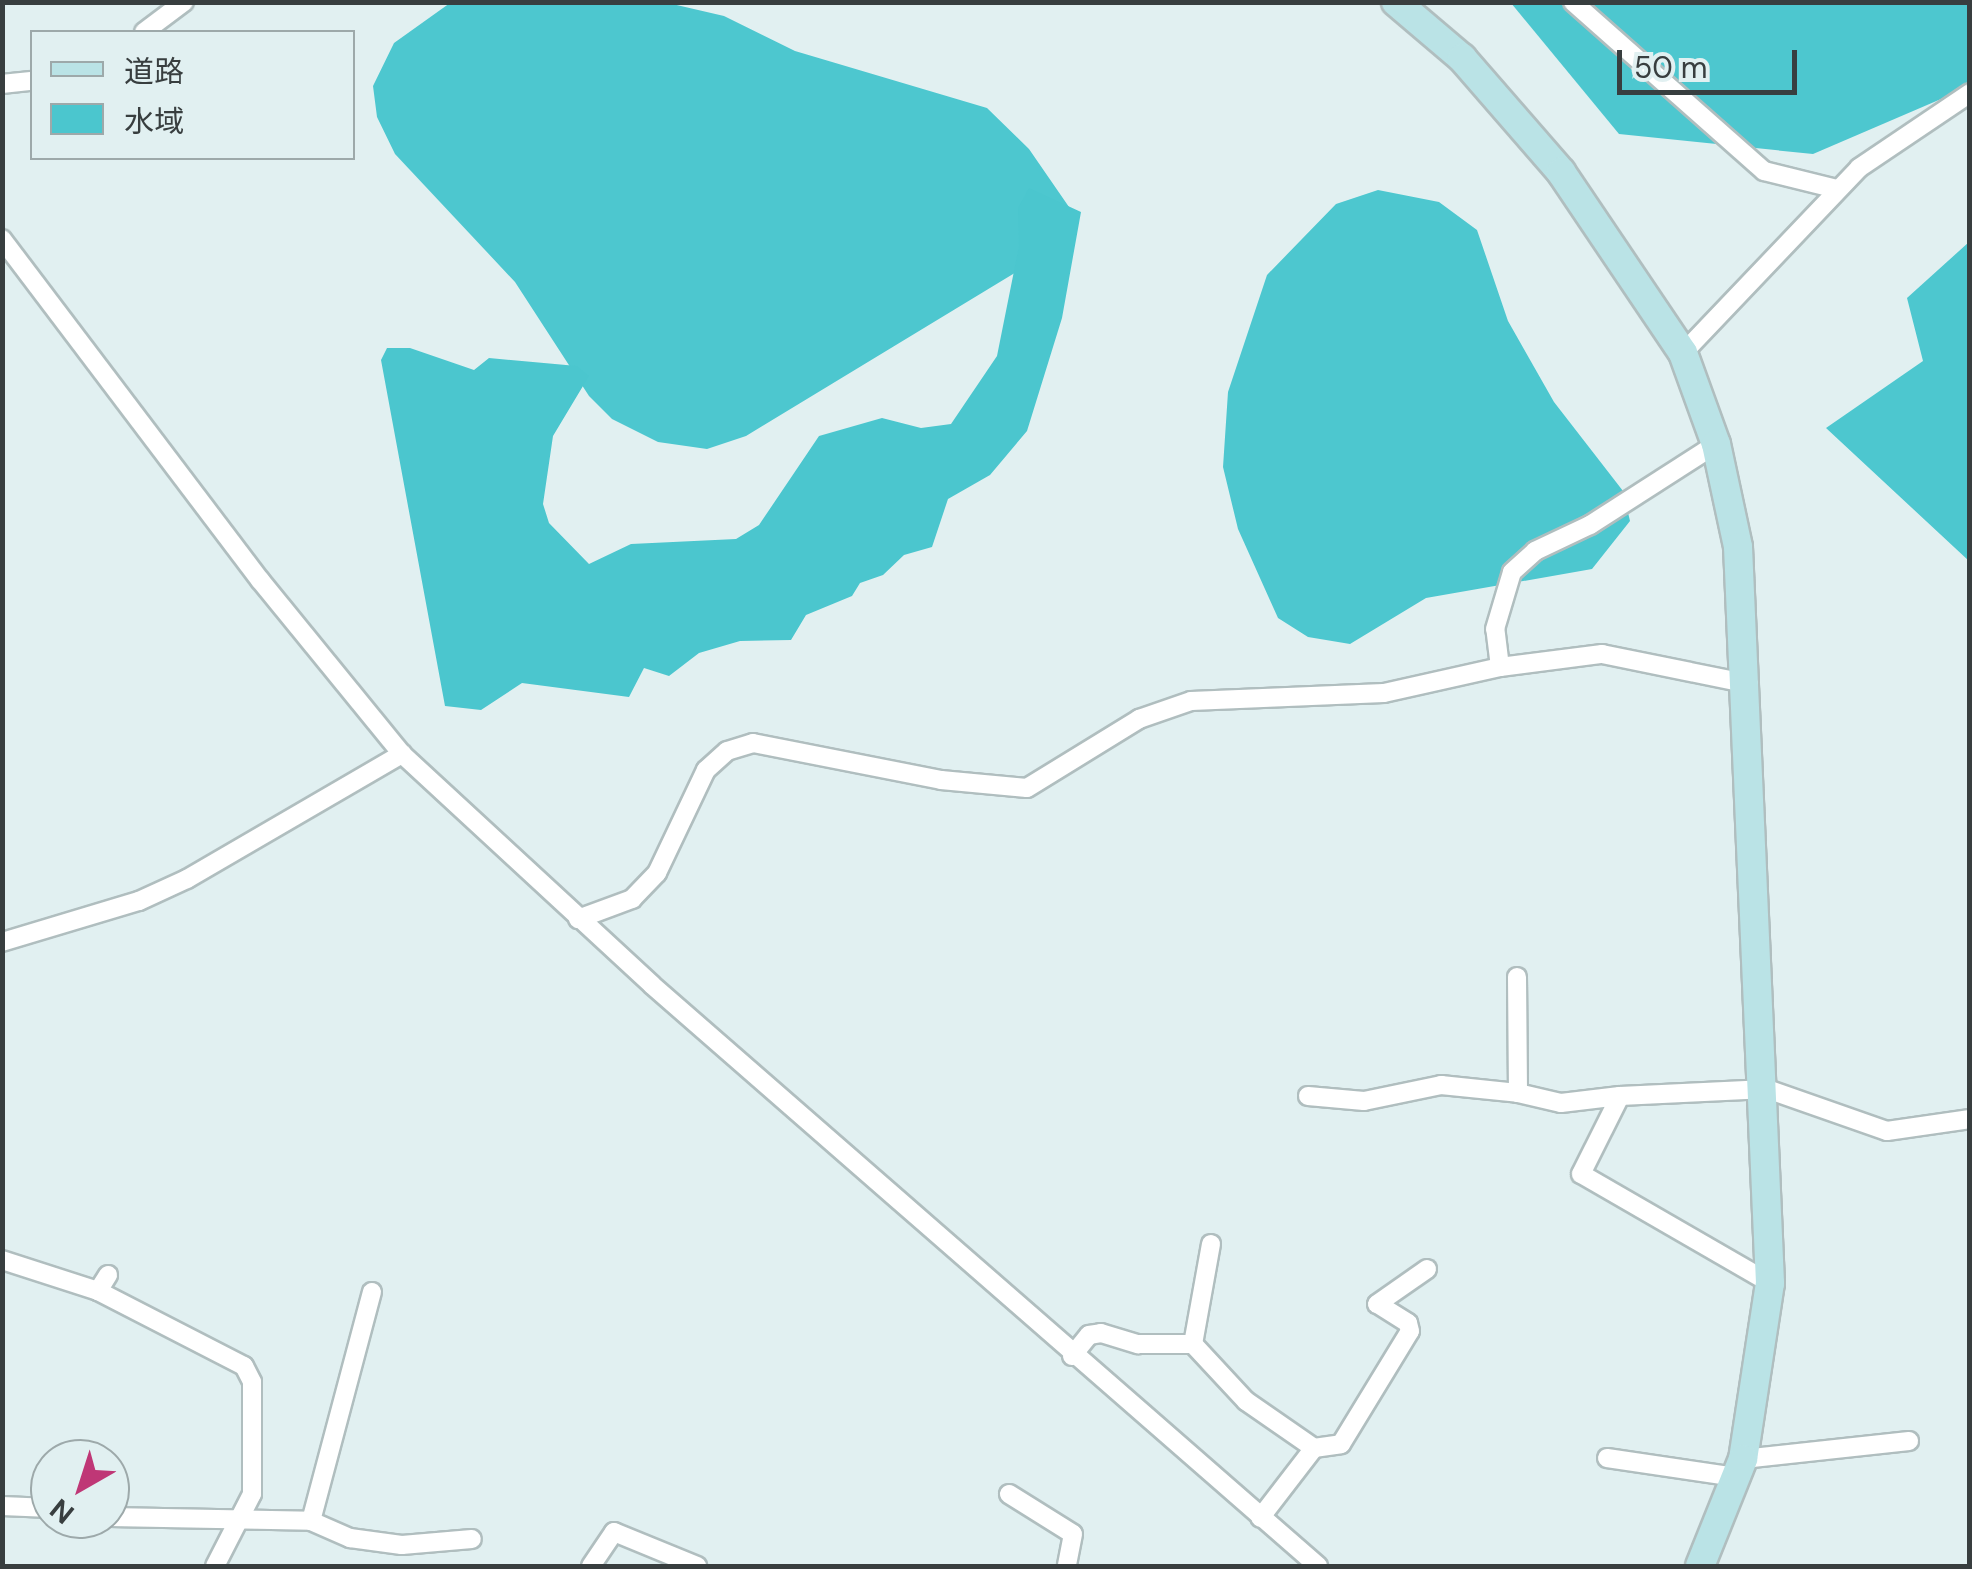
<!DOCTYPE html>
<html>
<head>
<meta charset="utf-8">
<style>
	body { margin:0 }
	#map { position:relative; width:1972px; height:1569px; overflow:hidden; background:#e1f0f1; font-family:"DM Sans","Noto Sans JP",sans-serif }
	div>[style] { position:absolute }
	[style*='--x'] { left:calc(var(--x)*1px); top:calc(var(--y)*1px); width:calc(var(--w)*1px); rotate:calc(var(--a)*1deg) }
	.forest>* { inset:0; background:#4dc7cf }
	.water>* { inset:0; background:#4bc6ce }
	.roads { filter:drop-shadow(2px 0 #b0bebf) drop-shadow(-2px 0 #b0bebf) drop-shadow(0 2px #b0bebf) drop-shadow(0 -2px #b0bebf) }
	.street>* { height:18px; margin:-9px; padding:0 9px; transform-origin:9px; border-radius:9px; background:#fff }
	.secondary>* { height:28px; margin:-14px; padding:0 14px; transform-origin:14px; border-radius:14px; background:#bae3e6 }
	span { translate:-50% -50%; white-space:nowrap; text-align:center; line-height:1.15; -webkit-text-stroke:10px #e1f0f1; paint-order:stroke }
	.frame { position:absolute; inset:0; border:5px solid #383e3f; pointer-events:none }
	.legend { position:absolute; left:30px; top:30px; width:325px; height:130px; box-sizing:border-box; background:#e1f0f1; border:2px solid #9da9aa; margin:0; padding:12px 18px; list-style:none; font-size:30px; color:#383e3f }
	.legend li { display:flex; align-items:center; gap:20px; height:50px }
	.legend b { width:50px; border:2px solid #9da9aa }
	.north { position:absolute; left:30px; top:1439px; width:100px; height:100px; box-sizing:border-box; background:#e1f0f1; border:2px solid #9da9aa; border-radius:50%; rotate:219deg; font-size:28px; font-weight:700; line-height:40px; text-align:center; color:#383e3f }
	.north::after { content:''; display:block; margin:auto; width:35px; height:45px; background:#bf3776; clip-path:polygon(50% 0,100% 100%,50% 72%,0 100%) }
	.scale { position:absolute; left:1617px; top:50px; width:180px; height:45px; box-sizing:border-box; border:5px solid #383e3f; border-top:0; padding-left:12px; font-size:30px; line-height:35px; white-space:nowrap; color:#383e3f; -webkit-text-stroke:8px #e1f0f1; paint-order:stroke }
</style>
</head>
<body>
<div id="map">
	<div class="forest">
		<div style="clip-path:polygon(450px 3px,668px 3px,724px 16px,795px 51px,987px 108px,1029px 149px,1069px 207px,1051px 251px,746px 436px,707px 449px,658px 442px,612px 419px,589px 396px,515px 282px,395px 154px,377px 117px,373px 86px,394px 43px)"></div>
		<div style="clip-path:polygon(1511px 3px,1969px 3px,1969px 87px,1813px 154px,1619px 134px)"></div>
		<div style="clip-path:polygon(1378px 190px,1439px 202px,1477px 230px,1508px 321px,1554px 402px,1623px 491px,1630px 521px,1592px 569px,1426px 598px,1350px 644px,1308px 637px,1278px 618px,1238px 529px,1223px 467px,1228px 392px,1267px 275px,1336px 204px)"></div>
		<div style="clip-path:polygon(1969px 242px,1969px 561px,1826px 428px,1923px 361px,1907px 298px)"></div>
	</div>
	<div class="water">
		<div style="clip-path:polygon(1029px 188px,1081px 212px,1062px 318px,1027px 431px,990px 475px,948px 499px,932px 547px,904px 555px,883px 575px,860px 583px,852px 596px,806px 615px,791px 640px,740px 641px,699px 653px,669px 676px,644px 668px,629px 697px,522px 683px,481px 710px,445px 706px,381px 360px,387px 348px,410px 348px,474px 370px,489px 358px,577px 366px,589px 376px,553px 436px,543px 504px,549px 523px,589px 564px,631px 544px,736px 539px,759px 525px,819px 436px,882px 418px,921px 428px,951px 424px,997px 356px,1019px 246px,1018px 208px)"></div>
	</div>
	<div class="roads">
		<div class="street">
			<div style="--x:1573;--y:2;--w:255;--a:41.5"></div>
			<div style="--x:1764;--y:171;--w:75;--a:13.9"></div>
			<div style="--x:144;--y:32;--w:50;--a:-36.9"></div>
			<div style="--x:2;--y:84;--w:30;--a:-6"></div>
			<div style="--x:2;--y:239;--w:428;--a:52.9"></div>
			<div style="--x:260;--y:580;--w:225;--a:50.8"></div>
			<div style="--x:402;--y:754;--w:340;--a:42.7"></div>
			<div style="--x:652;--y:985;--w:884;--a:41.1"></div>
			<div style="--x:1683;--y:353;--w:255;--a:-46.4"></div>
			<div style="--x:1859;--y:168;--w:134;--a:-34"></div>
			<div style="--x:1500;--y:667;--w:38;--a:-97"></div>
			<div style="--x:1495;--y:629;--w:59;--a:-73.4"></div>
			<div style="--x:1512;--y:572;--w:31;--a:-42"></div>
			<div style="--x:1535;--y:551;--w:61;--a:-25.3"></div>
			<div style="--x:1590;--y:525;--w:150;--a:-32.7"></div>
			<div style="--x:578;--y:919;--w:58;--a:-20.3"></div>
			<div style="--x:632;--y:899;--w:36;--a:-46"></div>
			<div style="--x:657;--y:873;--w:114;--a:-64.6"></div>
			<div style="--x:706;--y:770;--w:28;--a:-42"></div>
			<div style="--x:727;--y:751;--w:27;--a:-17"></div>
			<div style="--x:753;--y:743;--w:192;--a:11.1"></div>
			<div style="--x:941;--y:780;--w:86;--a:5.3"></div>
			<div style="--x:1027;--y:788;--w:132;--a:-31.6"></div>
			<div style="--x:1139;--y:719;--w:55;--a:-19.1"></div>
			<div style="--x:1191;--y:701;--w:193;--a:-2.4"></div>
			<div style="--x:1384;--y:693;--w:119;--a:-12.6"></div>
			<div style="--x:1500;--y:667;--w:103;--a:-7.3"></div>
			<div style="--x:1602;--y:654;--w:150;--a:11.5"></div>
			<div style="--x:2;--y:942;--w:143;--a:-16.7"></div>
			<div style="--x:139;--y:901;--w:53;--a:-24.6"></div>
			<div style="--x:187;--y:879;--w:249;--a:-30.2"></div>
			<div style="--x:1517;--y:977;--w:116;--a:89.5"></div>
			<div style="--x:1518;--y:1093;--w:44;--a:13.1"></div>
			<div style="--x:1561;--y:1103;--w:59;--a:-6.8"></div>
			<div style="--x:1308;--y:1096;--w:56;--a:5.1"></div>
			<div style="--x:1364;--y:1101;--w:79;--a:-11.7"></div>
			<div style="--x:1441;--y:1085;--w:77;--a:5.9"></div>
			<div style="--x:1211;--y:1244;--w:102;--a:100.2"></div>
			<div style="--x:1193;--y:1344;--w:78;--a:47.1"></div>
			<div style="--x:1246;--y:1401;--w:83;--a:34.7"></div>
			<div style="--x:1314;--y:1448;--w:88;--a:127.6"></div>
			<div style="--x:2;--y:1260;--w:101;--a:17.9"></div>
			<div style="--x:108;--y:1275;--w:19;--a:122"></div>
			<div style="--x:98;--y:1291;--w:164;--a:27.2"></div>
			<div style="--x:244;--y:1366;--w:18;--a:63"></div>
			<div style="--x:252;--y:1382;--w:112;--a:90"></div>
			<div style="--x:252;--y:1494;--w:81;--a:117.2"></div>
			<div style="--x:1770;--y:1283;--w:218;--a:-150"></div>
			<div style="--x:1581;--y:1174;--w:87;--a:-63.4"></div>
			<div style="--x:1620;--y:1096;--w:147;--a:-2.7"></div>
			<div style="--x:1767;--y:1089;--w:127;--a:19.3"></div>
			<div style="--x:1887;--y:1131;--w:84;--a:-8.2"></div>
			<div style="--x:1072;--y:1356;--w:27;--a:-51"></div>
			<div style="--x:1089;--y:1335;--w:12;--a:-9"></div>
			<div style="--x:1101;--y:1333;--w:39;--a:17"></div>
			<div style="--x:1138;--y:1344;--w:55;--a:0"></div>
			<div style="--x:1314;--y:1448;--w:27;--a:-8"></div>
			<div style="--x:1341;--y:1444;--w:132;--a:-58.6"></div>
			<div style="--x:1410;--y:1331;--w:8;--a:-104"></div>
			<div style="--x:1408;--y:1323;--w:36;--a:-148"></div>
			<div style="--x:1377;--y:1304;--w:61;--a:-35"></div>
			<div style="--x:1607;--y:1458;--w:130;--a:8.4"></div>
			<div style="--x:1743;--y:1459;--w:167;--a:-6.2"></div>
			<div style="--x:1009;--y:1494;--w:75;--a:32"></div>
			<div style="--x:1073;--y:1534;--w:33;--a:101"></div>
			<div style="--x:2;--y:1506;--w:48;--a:2.4"></div>
			<div style="--x:110;--y:1517;--w:201;--a:1.1"></div>
			<div style="--x:311;--y:1521;--w:237;--a:-75.1"></div>
			<div style="--x:311;--y:1521;--w:43;--a:23.6"></div>
			<div style="--x:350;--y:1538;--w:52;--a:7.7"></div>
			<div style="--x:402;--y:1545;--w:70;--a:-4.9"></div>
			<div style="--x:591;--y:1566;--w:41;--a:-55.9"></div>
			<div style="--x:614;--y:1532;--w:90;--a:22.3"></div>
		</div>
		<div class="secondary">
			<div style="--x:1396;--y:2;--w:87;--a:40.3"></div>
			<div style="--x:1462;--y:58;--w:151;--a:49"></div>
			<div style="--x:1561;--y:172;--w:218;--a:56"></div>
			<div style="--x:1683;--y:353;--w:97;--a:70.1"></div>
			<div style="--x:1716;--y:444;--w:105;--a:77.9"></div>
			<div style="--x:1738;--y:547;--w:737;--a:87.51"></div>
			<div style="--x:1770;--y:1283;--w:178;--a:98.7"></div>
			<div style="--x:1743;--y:1459;--w:115;--a:111.9"></div>
		</div>
	</div>
	<div class="frame"></div>
	<ul class="legend">
	<li><b style="height:12px;background:#bae3e6"></b>道路</li>
	<li><b style="height:28px;background:#4bc6ce"></b>水域</li>
	</ul>
	<div class="north">N</div>
	<div class="scale">50 m</div>
</div>
</body>
</html>
